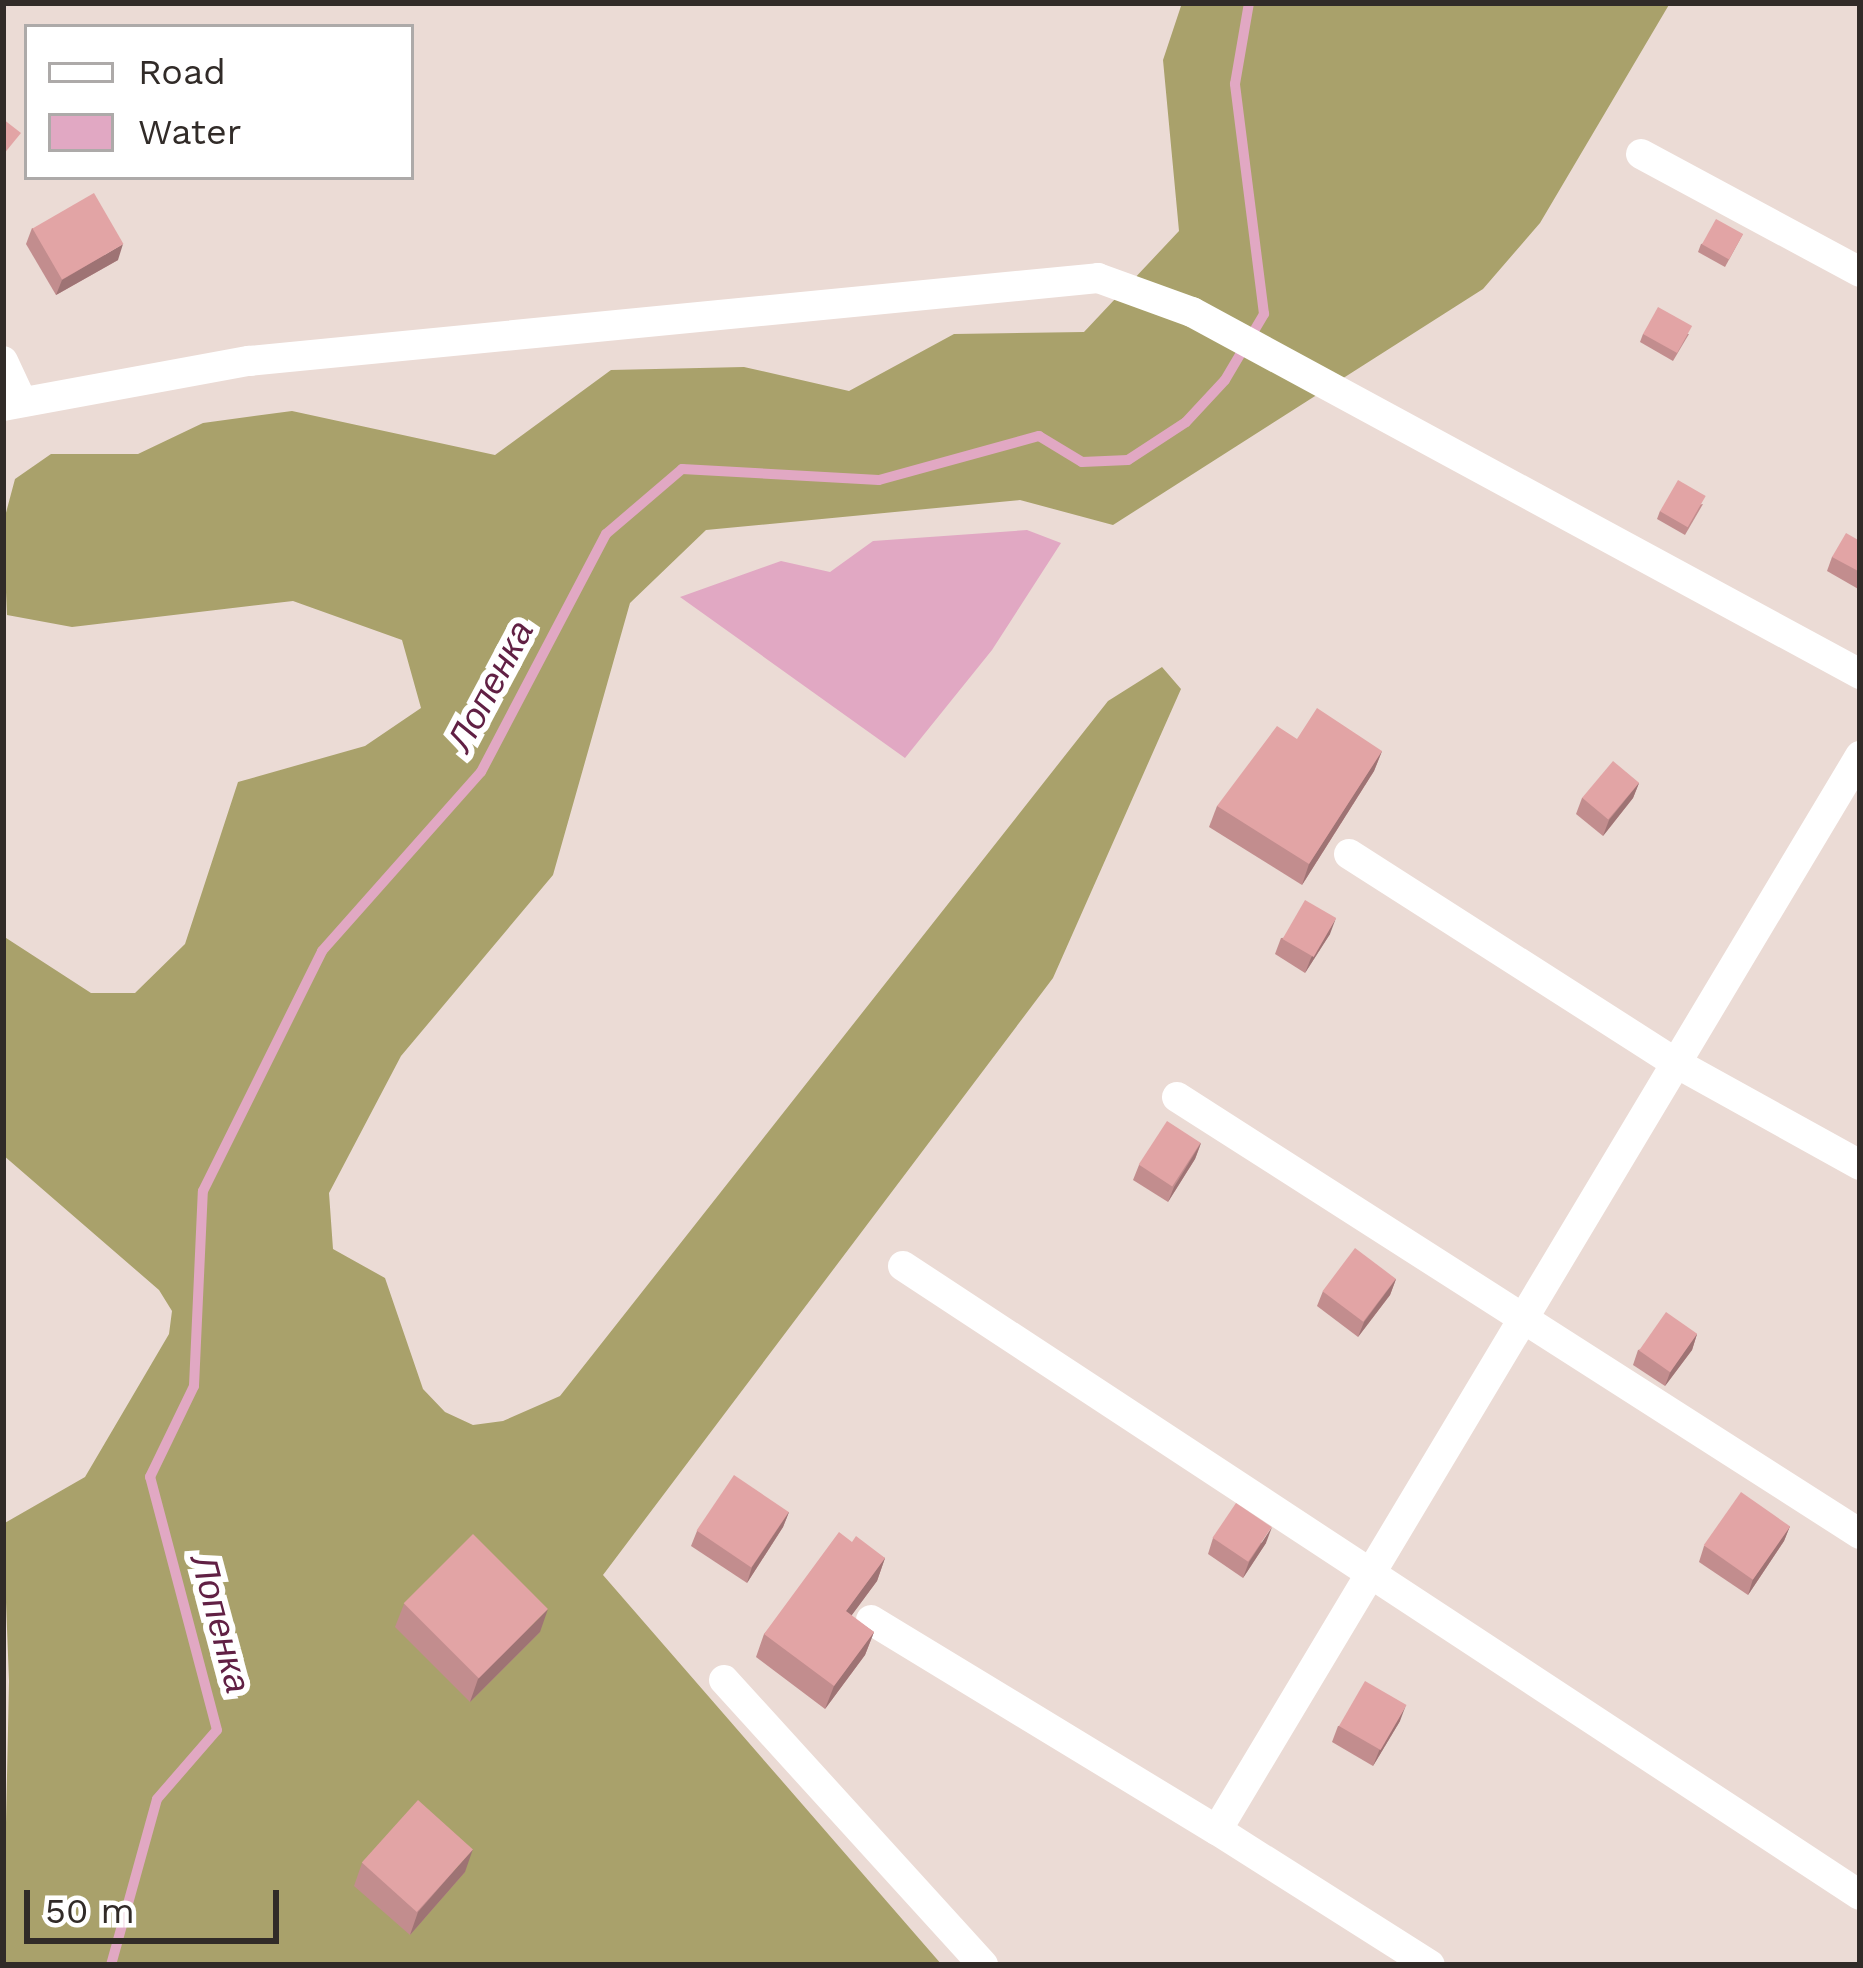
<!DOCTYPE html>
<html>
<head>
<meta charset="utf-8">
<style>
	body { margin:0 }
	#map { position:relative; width:1863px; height:1968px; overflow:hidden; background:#ebdbd5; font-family:"Work Sans",sans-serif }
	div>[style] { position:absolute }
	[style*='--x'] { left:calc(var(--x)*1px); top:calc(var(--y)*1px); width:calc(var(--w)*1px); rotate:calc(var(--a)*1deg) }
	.forest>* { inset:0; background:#a9a16b }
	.water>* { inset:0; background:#e1a8c3 }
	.stream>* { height:10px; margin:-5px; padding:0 5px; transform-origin:5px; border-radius:5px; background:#e1a8c3 }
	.street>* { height:30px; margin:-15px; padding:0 15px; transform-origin:15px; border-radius:15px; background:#fff }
	.wall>* { inset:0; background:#c28d8e }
	.shaded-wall>* { inset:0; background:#9e7374 }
	.building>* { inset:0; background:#e2a4a5; transform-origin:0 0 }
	span { translate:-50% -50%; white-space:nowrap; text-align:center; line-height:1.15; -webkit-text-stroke:12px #fff; paint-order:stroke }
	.water-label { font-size:36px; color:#612044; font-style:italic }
	.frame { position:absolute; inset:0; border:6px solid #312b28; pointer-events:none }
	.legend { position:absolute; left:24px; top:24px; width:390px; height:156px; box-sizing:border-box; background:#fff; border:3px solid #adaaa9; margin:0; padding:15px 21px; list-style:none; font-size:36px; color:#312b28 }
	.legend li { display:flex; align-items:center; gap:24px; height:60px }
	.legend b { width:60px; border:3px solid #adaaa9 }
	.scale { position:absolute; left:24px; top:1890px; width:255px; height:54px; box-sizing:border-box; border:6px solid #312b28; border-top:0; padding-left:15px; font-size:36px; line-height:42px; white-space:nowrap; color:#312b28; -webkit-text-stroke:9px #fff; paint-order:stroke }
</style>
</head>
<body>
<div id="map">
	<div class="forest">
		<div style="clip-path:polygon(1182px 3px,1670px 3px,1540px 223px,1483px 289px,1113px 525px,1020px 500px,706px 530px,630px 603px,553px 875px,401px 1056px,329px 1193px,333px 1249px,385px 1278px,423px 1389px,445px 1412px,473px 1425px,503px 1421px,560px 1396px,1108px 701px,1162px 667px,1181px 689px,1053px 978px,603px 1575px,942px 1965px,3px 1965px,9px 1681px,3px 1524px,85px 1477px,169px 1334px,172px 1311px,159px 1290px,3px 1155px,3px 936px,91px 993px,135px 993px,185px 944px,238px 782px,365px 746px,421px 708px,402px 640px,293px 601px,72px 627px,7px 615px,3px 524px,15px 479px,51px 454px,138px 454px,203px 423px,292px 411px,495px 455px,611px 370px,744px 367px,849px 391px,954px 334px,1084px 332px,1179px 231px,1163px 60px)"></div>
	</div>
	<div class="water">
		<div style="clip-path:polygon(1027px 530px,1061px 543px,992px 650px,905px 758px,680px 597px,781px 561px,830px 572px,873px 541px)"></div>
	</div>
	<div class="stream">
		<div style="--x:111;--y:1965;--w:172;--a:-74.5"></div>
		<div style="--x:157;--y:1799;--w:91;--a:-49"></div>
		<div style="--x:217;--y:1730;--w:262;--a:-104.8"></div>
		<div style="--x:150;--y:1477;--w:101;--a:-64.2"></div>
		<div style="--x:194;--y:1386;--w:195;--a:-87.4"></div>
		<div style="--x:203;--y:1191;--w:268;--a:-63.6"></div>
		<div style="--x:322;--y:951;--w:239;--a:-48.4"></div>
		<div style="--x:481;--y:772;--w:269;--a:-62.3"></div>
		<div style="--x:606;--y:534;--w:100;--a:-40.5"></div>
		<div style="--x:682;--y:469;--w:197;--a:3.2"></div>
		<div style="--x:879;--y:480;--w:166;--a:-15.4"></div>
		<div style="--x:1039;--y:436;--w:50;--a:31.2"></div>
		<div style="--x:1082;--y:462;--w:46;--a:-2.5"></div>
		<div style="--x:1128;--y:460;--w:69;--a:-33.2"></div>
		<div style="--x:1186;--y:422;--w:57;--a:-47.1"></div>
		<div style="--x:1225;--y:380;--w:77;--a:-59.4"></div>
		<div style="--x:1264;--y:314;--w:232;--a:-97.2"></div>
		<div style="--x:1235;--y:84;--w:82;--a:-80.2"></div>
	</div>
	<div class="street">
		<div style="--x:1641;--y:154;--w:249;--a:28.3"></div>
		<div style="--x:3;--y:361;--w:40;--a:65"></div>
		<div style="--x:3;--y:406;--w:250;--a:-10.4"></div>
		<div style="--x:249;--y:361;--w:853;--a:-5.58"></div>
		<div style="--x:1098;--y:278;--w:100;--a:19.9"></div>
		<div style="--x:1192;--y:312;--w:760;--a:28.45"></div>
		<div style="--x:1349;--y:854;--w:388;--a:32.6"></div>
		<div style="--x:1676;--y:1063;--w:210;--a:29"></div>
		<div style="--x:1177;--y:1097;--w:811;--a:32.61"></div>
		<div style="--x:903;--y:1266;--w:1145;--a:33.32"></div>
		<div style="--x:871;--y:1620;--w:405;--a:31.3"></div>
		<div style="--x:1217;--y:1830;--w:1252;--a:-59.09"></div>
		<div style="--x:724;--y:1680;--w:385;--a:47.7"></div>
		<div style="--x:1217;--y:1830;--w:252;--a:32.4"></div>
	</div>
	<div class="wall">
		<div style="clip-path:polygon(32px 228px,118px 260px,56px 295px,26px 244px)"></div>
		<div style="clip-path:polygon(1743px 234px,1725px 267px,1698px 252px,1701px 244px)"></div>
		<div style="clip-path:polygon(1643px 334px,1689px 334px,1673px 361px,1640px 342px)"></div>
		<div style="clip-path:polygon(1703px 504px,1685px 535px,1657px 519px,1660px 511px)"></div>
		<div style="clip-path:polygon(1860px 541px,1860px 590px,1827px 571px,1832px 557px)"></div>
		<div style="clip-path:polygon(1382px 751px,1374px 771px,1302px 885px,1209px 827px,1217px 806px)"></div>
		<div style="clip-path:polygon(1639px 783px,1633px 798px,1603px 836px,1576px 814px,1582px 798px)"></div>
		<div style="clip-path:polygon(1330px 934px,1305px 973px,1275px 954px,1281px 938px)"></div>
		<div style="clip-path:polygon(1201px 1143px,1195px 1159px,1168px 1202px,1133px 1180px,1139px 1165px)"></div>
		<div style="clip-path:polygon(1396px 1279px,1390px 1295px,1358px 1337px,1317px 1306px,1323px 1291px)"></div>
		<div style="clip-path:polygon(1697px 1334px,1692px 1350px,1665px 1386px,1633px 1365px,1638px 1350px)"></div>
		<div style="clip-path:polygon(789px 1512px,783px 1527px,747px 1583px,691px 1546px,697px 1531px)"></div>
		<div style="clip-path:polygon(1790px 1526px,1784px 1541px,1748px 1595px,1699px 1562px,1704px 1546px)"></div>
		<div style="clip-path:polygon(1213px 1538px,1266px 1543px,1243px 1578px,1208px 1554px)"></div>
		<div style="clip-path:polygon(852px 1542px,885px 1558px,877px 1581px,851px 1616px,874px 1632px,865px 1655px,825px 1709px,756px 1657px,764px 1634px)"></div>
		<div style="clip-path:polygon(404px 1604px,540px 1632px,470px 1702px,395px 1627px)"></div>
		<div style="clip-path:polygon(1400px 1721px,1373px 1766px,1332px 1742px,1338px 1726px)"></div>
		<div style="clip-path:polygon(362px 1863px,465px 1872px,410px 1935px,354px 1886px)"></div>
	</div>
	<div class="shaded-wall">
		<div style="clip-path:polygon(123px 244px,118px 260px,56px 295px,62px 280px)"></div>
		<div style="clip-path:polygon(1382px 751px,1374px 771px,1302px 885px,1309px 864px)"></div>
		<div style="clip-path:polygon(1639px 783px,1633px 798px,1603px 836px,1609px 820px)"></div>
		<div style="clip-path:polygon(1336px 918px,1330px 934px,1305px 973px,1311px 958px)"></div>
		<div style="clip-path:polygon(1201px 1143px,1195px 1159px,1168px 1202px,1174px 1187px)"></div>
		<div style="clip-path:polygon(1396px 1279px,1390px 1295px,1358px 1337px,1364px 1322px)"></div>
		<div style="clip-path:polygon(1697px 1334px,1692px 1350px,1665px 1386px,1671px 1370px)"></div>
		<div style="clip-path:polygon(789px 1512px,783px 1527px,747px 1583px,752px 1567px)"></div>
		<div style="clip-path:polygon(1790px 1526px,1784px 1541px,1748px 1595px,1753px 1579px)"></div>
		<div style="clip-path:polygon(1272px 1527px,1266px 1543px,1243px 1578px,1249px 1562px)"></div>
		<div style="clip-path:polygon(885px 1558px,877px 1581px,837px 1635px,846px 1611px)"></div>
		<div style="clip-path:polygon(548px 1609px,540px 1632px,470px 1702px,478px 1679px)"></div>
		<div style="clip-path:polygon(874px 1632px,865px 1655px,825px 1709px,834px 1686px)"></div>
		<div style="clip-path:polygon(1406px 1705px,1400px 1721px,1373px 1766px,1379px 1751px)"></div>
		<div style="clip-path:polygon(473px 1849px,465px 1872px,410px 1935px,418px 1912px)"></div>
	</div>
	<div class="building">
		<div style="clip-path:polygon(3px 119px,21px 133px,3px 155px)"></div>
		<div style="left:94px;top:193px;width:59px;height:71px;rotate:60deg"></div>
		<div style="left:1716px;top:219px;width:31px;height:29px;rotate:29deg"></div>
		<div style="left:1658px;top:307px;width:39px;height:31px;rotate:29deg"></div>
		<div style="left:1678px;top:480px;width:32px;height:36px;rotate:30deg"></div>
		<div style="clip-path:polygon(1846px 533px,1860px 541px,1860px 572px,1832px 557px)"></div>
		<div style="clip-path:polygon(1317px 708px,1382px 751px,1309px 864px,1217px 806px,1277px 726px,1297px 739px)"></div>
		<div style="left:1613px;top:761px;width:34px;height:48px;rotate:40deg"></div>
		<div style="left:1305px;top:900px;width:36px;height:45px;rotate:30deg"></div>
		<div style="left:1167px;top:1121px;width:40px;height:52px;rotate:33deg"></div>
		<div style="left:1355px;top:1248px;width:51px;height:54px;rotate:37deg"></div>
		<div style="left:1666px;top:1312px;width:38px;height:47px;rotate:35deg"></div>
		<div style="left:734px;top:1475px;width:66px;height:67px;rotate:34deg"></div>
		<div style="left:1741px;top:1492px;width:60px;height:65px;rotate:35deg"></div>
		<div style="left:1236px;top:1503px;width:43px;height:42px;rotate:34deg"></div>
		<div style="clip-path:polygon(839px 1532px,852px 1542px,856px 1536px,885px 1558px,846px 1611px,874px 1632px,834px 1686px,764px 1634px)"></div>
		<div style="left:473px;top:1534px;width:106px;height:98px;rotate:45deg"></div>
		<div style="left:1365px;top:1681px;width:48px;height:52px;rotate:30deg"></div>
		<div style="left:418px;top:1800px;width:74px;height:84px;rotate:42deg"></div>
	</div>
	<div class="water-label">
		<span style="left:491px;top:686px;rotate:-62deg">Лопенка</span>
		<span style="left:220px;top:1624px;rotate:75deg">Лопенка</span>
	</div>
	<div class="frame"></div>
	<ul class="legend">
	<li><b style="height:15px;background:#fff"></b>Road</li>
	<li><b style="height:33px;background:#e1a8c3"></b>Water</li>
	</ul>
	<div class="scale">50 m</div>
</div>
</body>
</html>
